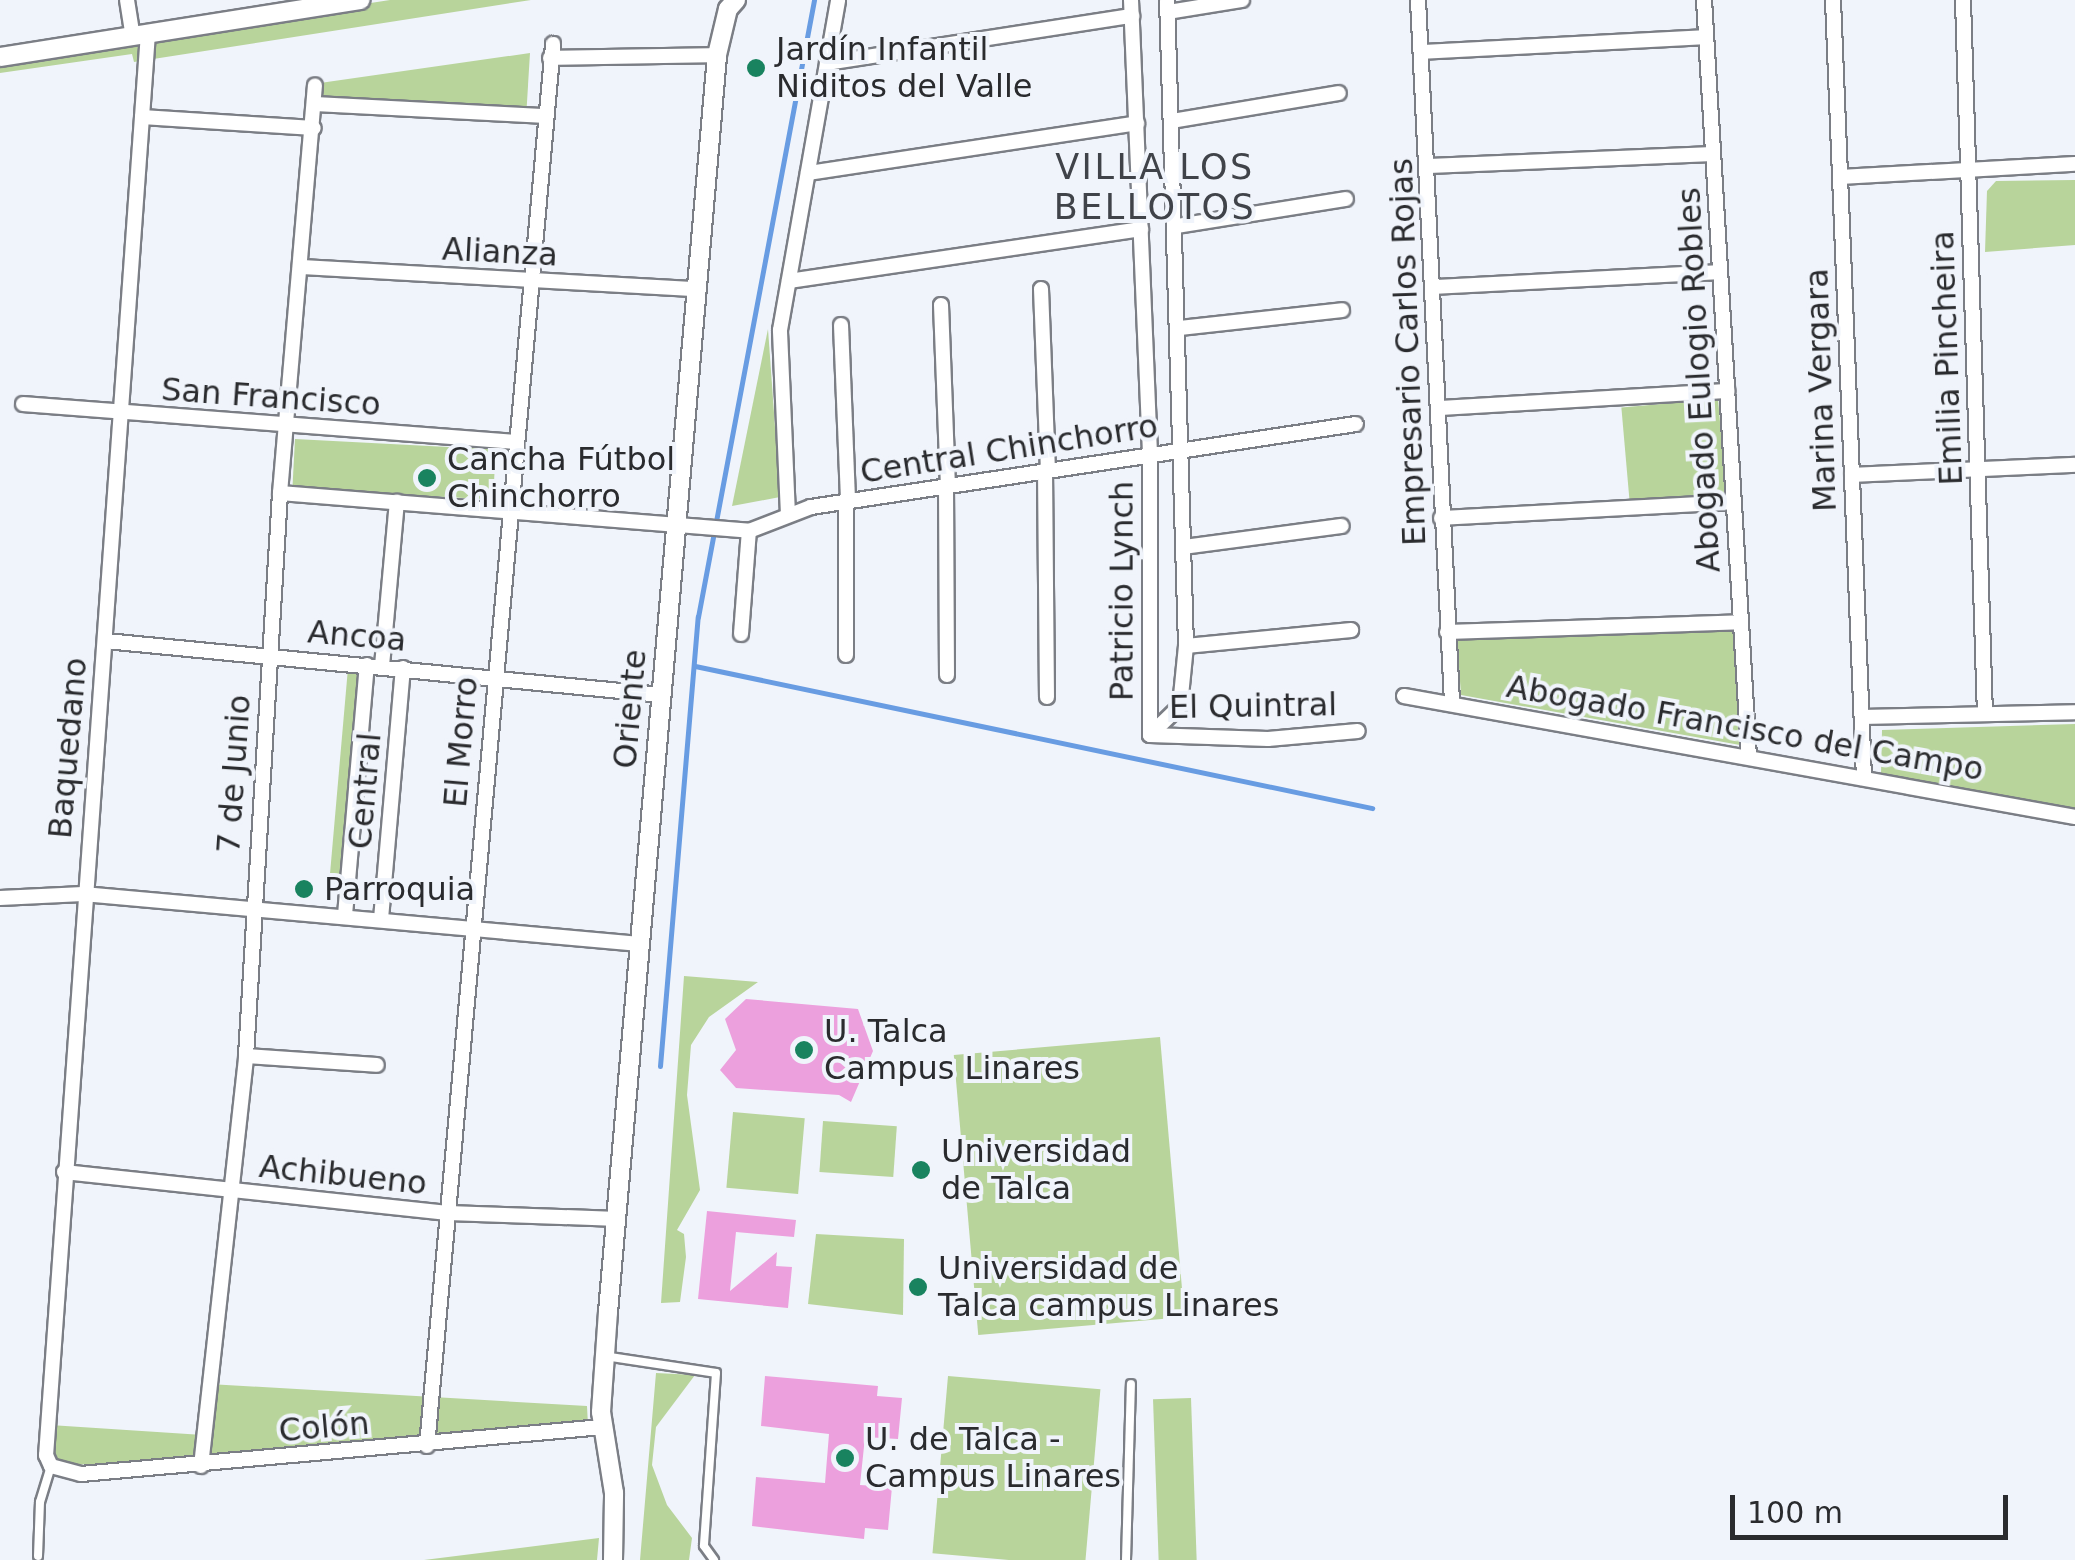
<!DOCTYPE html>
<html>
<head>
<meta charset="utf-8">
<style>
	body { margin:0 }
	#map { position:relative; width:2075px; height:1560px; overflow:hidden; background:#f0f4fb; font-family:"DejaVu Sans",sans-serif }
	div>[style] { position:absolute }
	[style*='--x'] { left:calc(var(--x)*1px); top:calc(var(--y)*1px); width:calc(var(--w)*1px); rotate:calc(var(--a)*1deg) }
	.green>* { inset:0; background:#b8d49b; transform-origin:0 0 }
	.stream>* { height:5px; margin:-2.5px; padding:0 2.5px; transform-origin:2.5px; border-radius:2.5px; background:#689ce2 }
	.building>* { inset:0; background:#eca0dd }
	.roads { filter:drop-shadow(2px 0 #7b7e85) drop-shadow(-2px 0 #7b7e85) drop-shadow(0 2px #7b7e85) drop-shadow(0 -2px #7b7e85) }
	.service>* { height:8px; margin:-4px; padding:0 4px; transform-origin:4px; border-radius:4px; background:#fff }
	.minor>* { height:14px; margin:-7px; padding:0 7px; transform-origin:7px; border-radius:7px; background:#fff }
	.tertiary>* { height:18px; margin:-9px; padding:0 9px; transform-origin:9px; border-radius:9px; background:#fff }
	.dots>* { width:28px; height:28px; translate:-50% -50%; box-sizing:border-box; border:5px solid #f0f4fb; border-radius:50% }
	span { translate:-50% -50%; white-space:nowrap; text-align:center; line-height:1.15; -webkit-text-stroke:8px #f0f4fb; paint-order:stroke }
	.poi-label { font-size:32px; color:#2a2b2e }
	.left { translate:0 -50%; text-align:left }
	.street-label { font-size:32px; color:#2a2b2e }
	.neighbourhood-label { font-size:35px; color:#404349; letter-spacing:2.5px }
	.scale { position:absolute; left:1730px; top:1495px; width:278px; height:45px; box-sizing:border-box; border:5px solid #2a2b2e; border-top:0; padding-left:12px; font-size:30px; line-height:35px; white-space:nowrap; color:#2a2b2e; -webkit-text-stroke:8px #f0f4fb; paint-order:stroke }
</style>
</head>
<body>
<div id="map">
	<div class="green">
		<div style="clip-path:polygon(390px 0,531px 0,134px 62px,132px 54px,0 73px,0 60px)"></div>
		<div style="clip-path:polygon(530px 53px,526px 118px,321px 101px,320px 83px)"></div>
		<div style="clip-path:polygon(2075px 180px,2075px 245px,1985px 252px,1987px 191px,1996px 181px)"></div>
		<div style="clip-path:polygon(768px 329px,780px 497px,732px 506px)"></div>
		<div style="left:1718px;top:399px;width:94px;height:97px;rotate:85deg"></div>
		<div style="left:295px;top:439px;width:201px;height:50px;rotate:3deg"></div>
		<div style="clip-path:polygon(1734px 630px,1740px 745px,1461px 695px,1457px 639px)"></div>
		<div style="left:348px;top:668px;width:25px;height:226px;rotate:5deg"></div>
		<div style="clip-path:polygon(2075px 724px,2075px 809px,1881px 774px,1882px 730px)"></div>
		<div style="clip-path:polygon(684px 976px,758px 982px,709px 1017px,691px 1045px,687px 1095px,700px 1190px,677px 1230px,684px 1234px,686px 1257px,680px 1302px,661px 1303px)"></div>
		<div style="left:1160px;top:1037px;width:281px;height:207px;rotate:85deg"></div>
		<div style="left:733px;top:1112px;width:72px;height:76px;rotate:5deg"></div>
		<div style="left:823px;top:1121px;width:74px;height:51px;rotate:4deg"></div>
		<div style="clip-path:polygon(816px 1234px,904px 1239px,903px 1315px,808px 1304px)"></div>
		<div style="clip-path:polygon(656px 1373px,695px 1375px,656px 1427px,652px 1465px,667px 1505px,692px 1538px,689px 1560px,640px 1560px)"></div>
		<div style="left:948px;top:1376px;width:153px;height:178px;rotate:5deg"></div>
		<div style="clip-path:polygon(209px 1384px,587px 1406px,588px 1425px,208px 1462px,49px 1465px,50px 1425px,203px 1435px)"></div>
		<div style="left:1191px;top:1398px;width:162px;height:38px;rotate:88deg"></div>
		<div style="clip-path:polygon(599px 1538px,597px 1560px,424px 1560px)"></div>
	</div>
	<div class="stream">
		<div style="--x:695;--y:666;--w:692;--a:11.85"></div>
		<div style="--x:660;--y:1066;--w:451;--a:-85.2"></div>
		<div style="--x:698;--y:617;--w:628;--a:-79.35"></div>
	</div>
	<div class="building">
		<div style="clip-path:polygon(746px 999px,858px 1009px,873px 1051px,851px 1102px,839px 1095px,736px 1088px,720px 1070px,736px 1050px,725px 1019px)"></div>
		<div style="clip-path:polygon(707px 1211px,796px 1220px,794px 1237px,736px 1232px,730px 1291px,777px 1252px,776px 1266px,792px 1267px,788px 1308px,698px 1299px)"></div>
		<div style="clip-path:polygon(765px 1376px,878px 1386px,877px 1396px,902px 1398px,898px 1439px,865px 1437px,860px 1485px,892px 1487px,888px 1530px,865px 1528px,864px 1539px,752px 1526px,756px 1477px,825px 1483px,829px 1434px,761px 1426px)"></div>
	</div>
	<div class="roads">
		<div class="service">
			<div style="--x:604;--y:1356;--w:113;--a:8.6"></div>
			<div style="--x:716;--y:1373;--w:173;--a:94"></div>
			<div style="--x:704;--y:1546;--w:17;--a:54"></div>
			<div style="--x:38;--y:1556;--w:54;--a:-87.9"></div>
			<div style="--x:40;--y:1502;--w:38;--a:-73"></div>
			<div style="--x:1126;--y:1560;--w:176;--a:-88.4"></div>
		</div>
		<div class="minor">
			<div style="--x:127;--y:0;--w:36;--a:81"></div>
			<div style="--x:1131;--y:0;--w:454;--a:87.6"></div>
			<div style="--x:1150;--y:454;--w:281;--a:90"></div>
			<div style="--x:1418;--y:0;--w:703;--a:87.23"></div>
			<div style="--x:1704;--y:0;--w:758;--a:86.6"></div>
			<div style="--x:1833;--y:0;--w:779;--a:87.72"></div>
			<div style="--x:1963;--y:0;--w:714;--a:88.24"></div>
			<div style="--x:1168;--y:12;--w:75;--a:-9.2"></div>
			<div style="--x:148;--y:33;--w:1426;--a:94.1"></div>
			<div style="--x:46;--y:1455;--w:12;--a:66"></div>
			<div style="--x:51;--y:1466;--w:31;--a:15"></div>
			<div style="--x:81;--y:1474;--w:523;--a:-5.15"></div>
			<div style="--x:1421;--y:52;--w:285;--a:-3"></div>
			<div style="--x:550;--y:58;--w:167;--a:-1"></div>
			<div style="--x:827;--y:63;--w:309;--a:-8.8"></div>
			<div style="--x:315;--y:104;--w:227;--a:3"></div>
			<div style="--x:142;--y:117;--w:172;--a:3.7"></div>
			<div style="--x:1172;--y:121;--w:169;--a:-9.5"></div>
			<div style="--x:1429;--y:166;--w:284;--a:-2.4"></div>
			<div style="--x:808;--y:173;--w:333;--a:-8.6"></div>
			<div style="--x:1840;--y:177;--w:235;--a:-3.2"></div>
			<div style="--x:1177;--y:226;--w:171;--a:-9.1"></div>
			<div style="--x:300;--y:267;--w:399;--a:3.2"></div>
			<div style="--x:789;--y:281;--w:356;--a:-8.4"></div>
			<div style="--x:1434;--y:287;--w:286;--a:-3"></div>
			<div style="--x:1041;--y:289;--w:181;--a:87.8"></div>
			<div style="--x:941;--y:305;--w:181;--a:87.8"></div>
			<div style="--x:841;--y:325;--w:177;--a:87.7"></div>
			<div style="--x:1180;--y:328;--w:163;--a:-6.3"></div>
			<div style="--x:23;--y:404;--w:494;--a:4.4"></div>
			<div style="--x:1439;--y:408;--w:289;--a:-3.4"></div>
			<div style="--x:1045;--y:470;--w:227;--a:89.5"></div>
			<div style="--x:1852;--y:475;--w:223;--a:-2.6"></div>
			<div style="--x:946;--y:486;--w:189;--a:89.7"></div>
			<div style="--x:280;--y:493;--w:471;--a:4.6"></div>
			<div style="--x:749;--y:531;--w:66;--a:-21.2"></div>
			<div style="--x:811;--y:507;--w:551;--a:-8.66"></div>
			<div style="--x:846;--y:502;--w:153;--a:90"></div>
			<div style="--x:788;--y:515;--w:185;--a:-92.5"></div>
			<div style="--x:780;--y:330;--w:335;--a:-80"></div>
			<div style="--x:1441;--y:518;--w:293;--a:-3.1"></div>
			<div style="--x:1184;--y:547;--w:159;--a:-7.6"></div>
			<div style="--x:1447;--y:632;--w:294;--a:-1.9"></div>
			<div style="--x:741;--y:634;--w:103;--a:-85.6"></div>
			<div style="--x:106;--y:641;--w:559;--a:5.55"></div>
			<div style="--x:1186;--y:646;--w:166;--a:-5.5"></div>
			<div style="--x:382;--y:666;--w:165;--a:-84.8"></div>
			<div style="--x:1404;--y:696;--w:682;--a:10.22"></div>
			<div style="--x:1862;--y:717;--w:213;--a:-1.3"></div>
			<div style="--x:1150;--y:735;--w:42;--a:-44"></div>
			<div style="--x:1180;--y:706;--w:60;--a:-84.3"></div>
			<div style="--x:1186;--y:646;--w:646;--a:-91.68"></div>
			<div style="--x:1150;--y:735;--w:118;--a:1.9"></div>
			<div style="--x:1268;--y:739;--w:90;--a:-5.1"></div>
			<div style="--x:0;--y:898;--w:83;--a:-2.8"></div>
			<div style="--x:83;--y:894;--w:559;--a:5.13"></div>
			<div style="--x:345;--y:915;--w:251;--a:-85"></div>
			<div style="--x:381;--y:919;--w:252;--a:-85"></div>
			<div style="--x:246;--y:1056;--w:131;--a:3.9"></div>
			<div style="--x:64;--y:1172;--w:386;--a:6.1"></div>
			<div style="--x:448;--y:1213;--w:170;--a:2"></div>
			<div style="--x:427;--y:1446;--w:1408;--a:-84.86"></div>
			<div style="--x:201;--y:1466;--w:412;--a:-83.7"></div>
			<div style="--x:246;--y:1056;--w:564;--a:-86.54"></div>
			<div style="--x:280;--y:493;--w:409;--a:-85.1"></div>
		</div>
		<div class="tertiary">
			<div style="--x:0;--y:57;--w:365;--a:-9"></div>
			<div style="--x:613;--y:1560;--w:67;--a:-89.1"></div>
			<div style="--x:614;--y:1493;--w:82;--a:-99.1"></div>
			<div style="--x:601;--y:1412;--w:100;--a:-86"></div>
			<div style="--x:608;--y:1312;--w:1262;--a:-85.04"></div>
			<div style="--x:717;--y:55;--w:47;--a:-76.6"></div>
			<div style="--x:728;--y:9;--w:12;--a:-48"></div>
		</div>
	</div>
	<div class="dots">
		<div style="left:756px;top:68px;background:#19835f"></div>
		<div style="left:427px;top:478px;background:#19835f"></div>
		<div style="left:304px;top:889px;background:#19835f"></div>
		<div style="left:804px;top:1050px;background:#19835f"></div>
		<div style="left:921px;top:1170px;background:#19835f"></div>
		<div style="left:918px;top:1287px;background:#19835f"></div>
		<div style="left:845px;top:1458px;background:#19835f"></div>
	</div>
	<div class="poi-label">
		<span class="left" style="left:776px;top:68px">Jardín Infantil<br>Niditos del Valle</span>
		<span class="left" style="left:447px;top:478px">Cancha Fútbol<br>Chinchorro</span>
		<span class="left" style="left:324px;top:889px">Parroquia</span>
		<span class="left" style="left:824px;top:1050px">U. Talca<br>Campus Linares</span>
		<span class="left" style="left:941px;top:1170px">Universidad<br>de Talca</span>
		<span class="left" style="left:938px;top:1287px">Universidad de<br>Talca campus Linares</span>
		<span class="left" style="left:865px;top:1458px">U. de Talca -<br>Campus Linares</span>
	</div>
	<div class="street-label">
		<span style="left:500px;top:252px;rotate:3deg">Alianza</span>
		<span style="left:1408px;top:352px;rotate:-92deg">Empresario Carlos Rojas</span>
		<span style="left:1947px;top:358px;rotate:-92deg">Emilia Pincheira</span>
		<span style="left:1699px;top:380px;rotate:-93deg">Abogado Eulogio Robles</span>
		<span style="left:1821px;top:390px;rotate:-92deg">Marina Vergara</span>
		<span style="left:271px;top:397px;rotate:4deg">San Francisco</span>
		<span style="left:1009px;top:449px;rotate:-9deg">Central Chinchorro</span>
		<span style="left:1122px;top:591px;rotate:-90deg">Patricio Lynch</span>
		<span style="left:357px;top:636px;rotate:5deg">Ancoa</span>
		<span style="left:1253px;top:706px;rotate:-1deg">El Quintral</span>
		<span style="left:630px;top:709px;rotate:-85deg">Oriente</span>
		<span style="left:1745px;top:728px;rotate:10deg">Abogado Francisco del Campo</span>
		<span style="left:461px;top:742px;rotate:-85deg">El Morro</span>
		<span style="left:68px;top:748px;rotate:-85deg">Baquedano</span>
		<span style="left:234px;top:774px;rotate:-86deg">7 de Junio</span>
		<span style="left:365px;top:791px;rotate:-85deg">Central</span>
		<span style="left:343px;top:1175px;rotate:6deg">Achibueno</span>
		<span style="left:324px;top:1427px;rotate:-5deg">Colón</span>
	</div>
	<div class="neighbourhood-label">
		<span style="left:1155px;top:187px">VILLA LOS<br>BELLOTOS</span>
	</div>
	<div class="scale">100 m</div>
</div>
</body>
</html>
